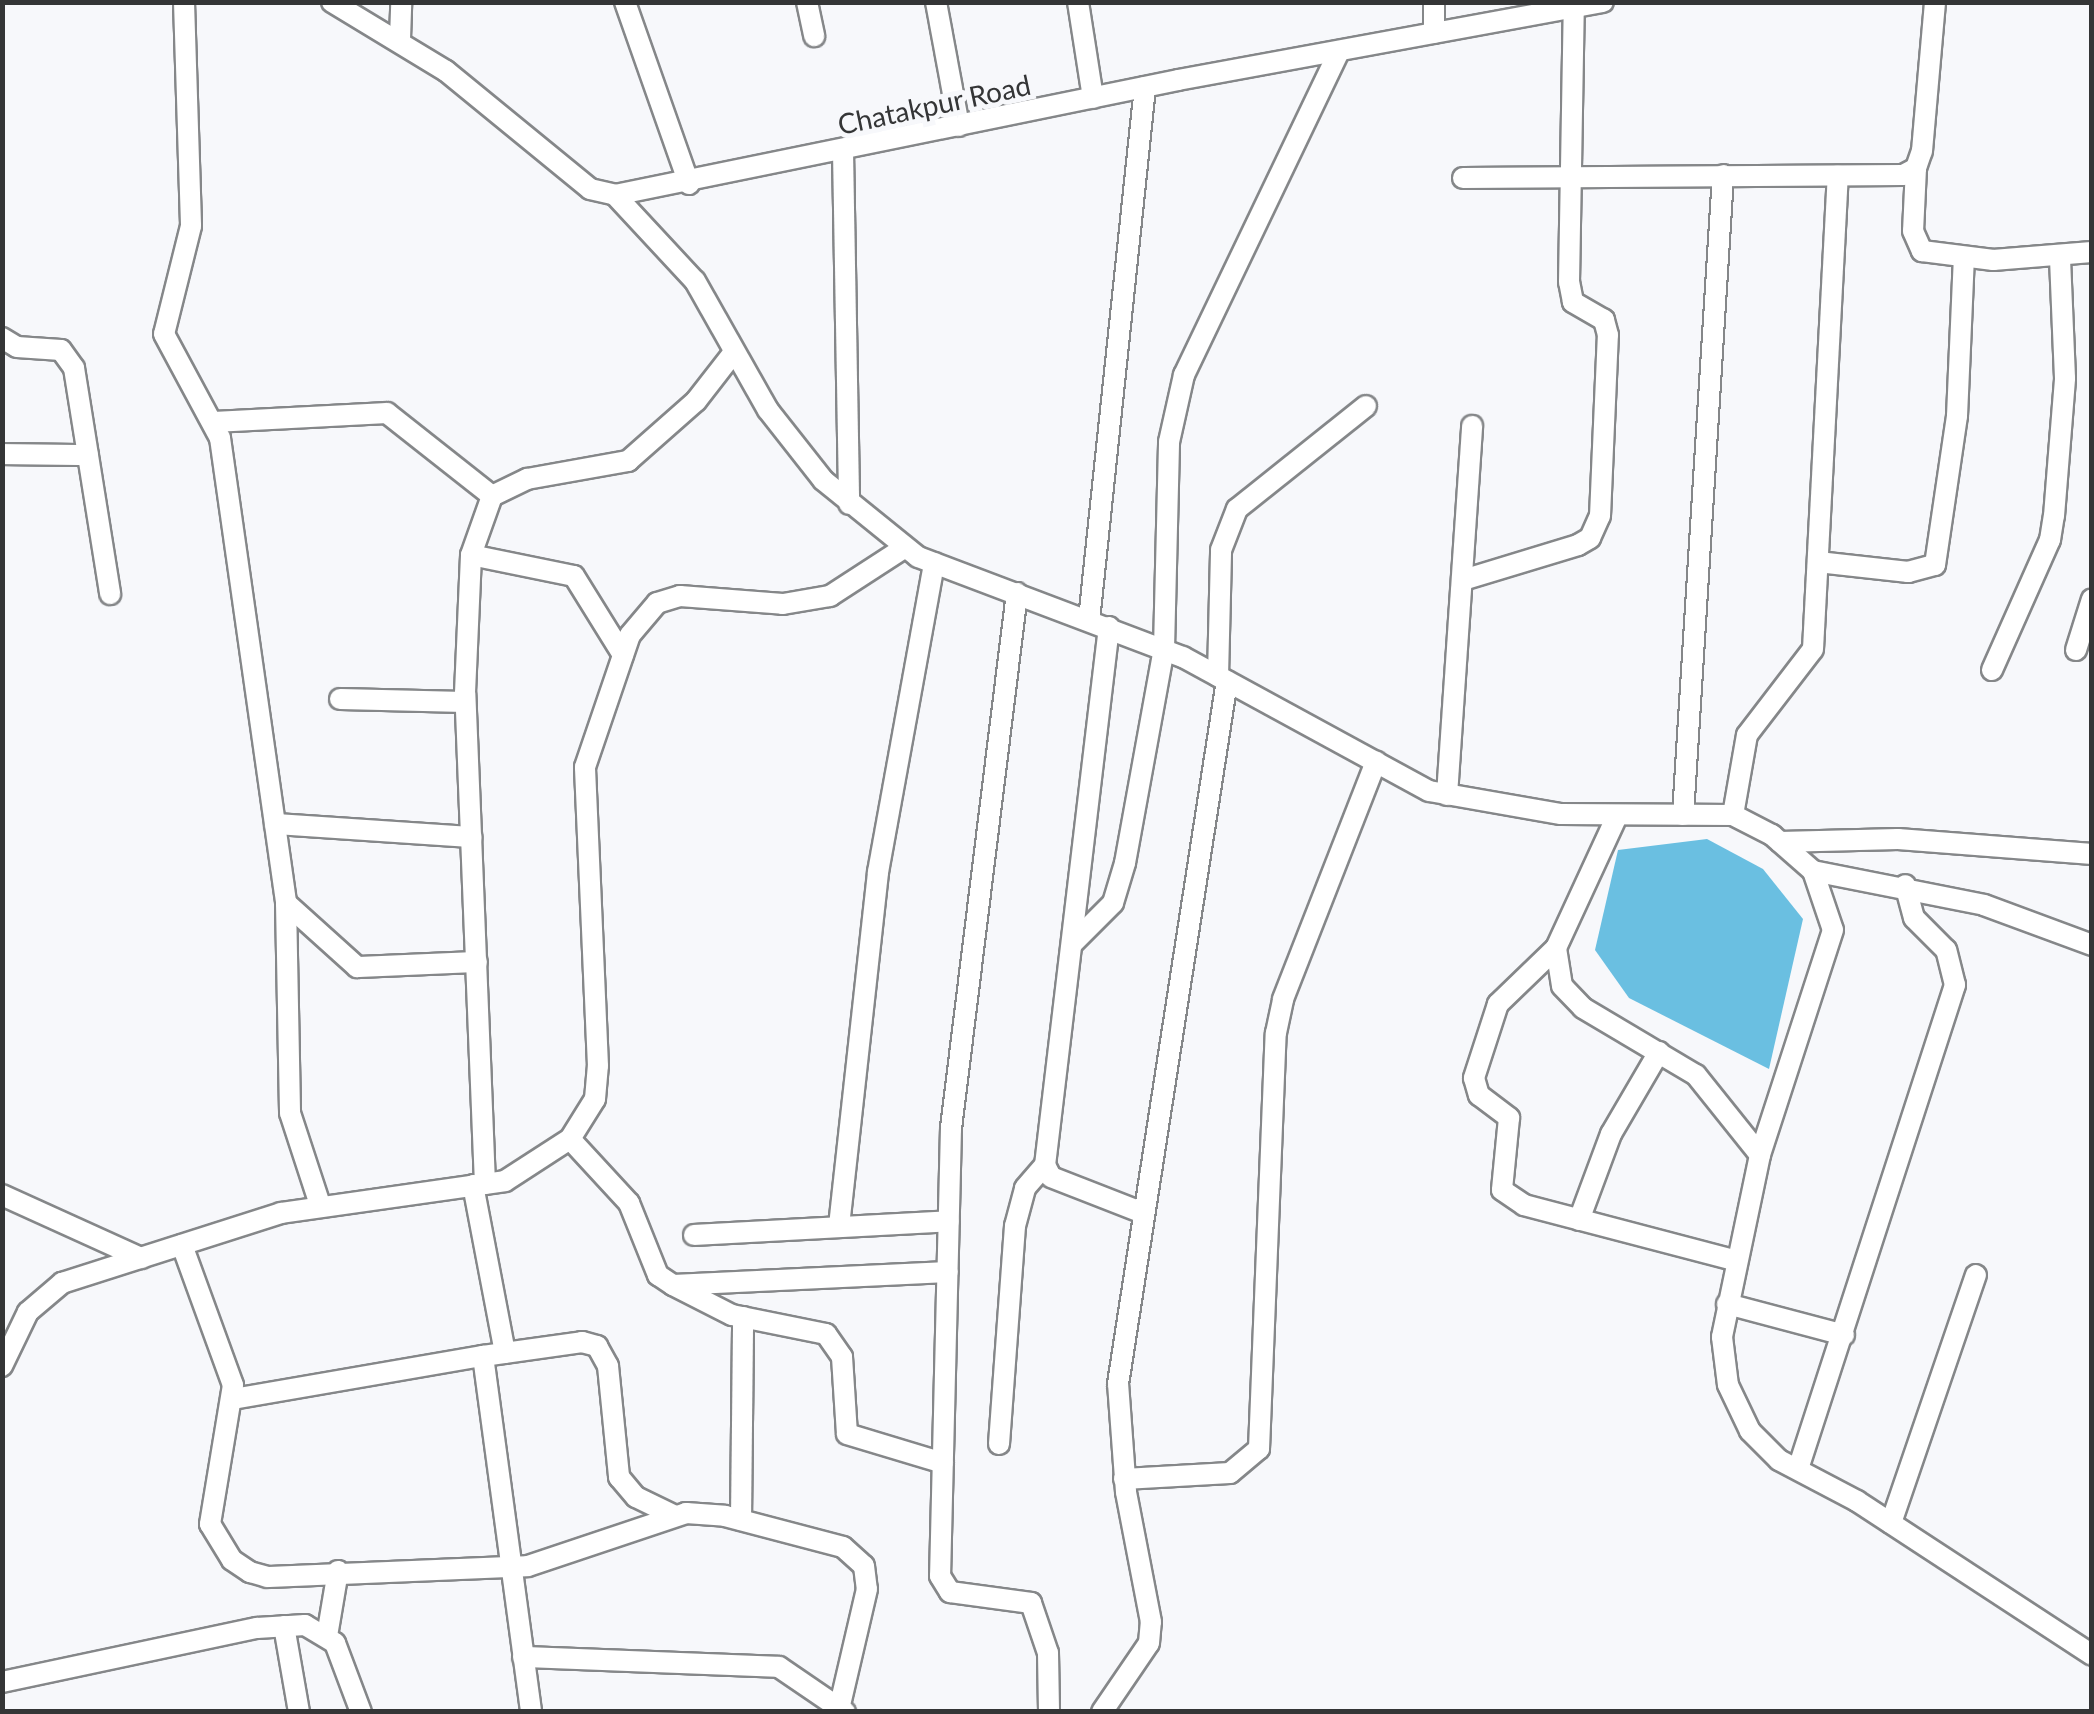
<!DOCTYPE html>
<html>
<head>
<meta charset="utf-8">
<style>
	body { margin:0 }
	#map { position:relative; width:2094px; height:1714px; overflow:hidden; background:#f7f8fb; font-family:Lato,sans-serif }
	div>[style] { position:absolute }
	[style*='--x'] { left:calc(var(--x)*1px); top:calc(var(--y)*1px); width:calc(var(--w)*1px); rotate:calc(var(--a)*1deg) }
	.water>* { inset:0; background:#6abfe1 }
	.roads { filter:drop-shadow(2px 0 #858789) drop-shadow(-2px 0 #858789) drop-shadow(0 2px #858789) drop-shadow(0 -2px #858789) }
	.minor>* { height:20px; margin:-10px; padding:0 10px; transform-origin:10px; border-radius:10px; background:#fff }
	span { translate:-50% -50%; white-space:nowrap; text-align:center; line-height:1.15; -webkit-text-stroke:10px #f7f8fb; paint-order:stroke }
	.street-label { font-size:28px; color:#343536 }
	.frame { position:absolute; inset:0; border:5px solid #343536; pointer-events:none }
</style>
</head>
<body>
<div id="map">
	<div class="water">
		<div style="clip-path:polygon(1707px 839px,1763px 869px,1803px 919px,1769px 1069px,1629px 998px,1595px 950px,1618px 850px)"></div>
	</div>
	<div class="roads">
		<div class="minor">
			<div style="--x:184;--y:2;--w:224;--a:88.2"></div>
			<div style="--x:191;--y:226;--w:111;--a:104"></div>
			<div style="--x:164;--y:334;--w:118;--a:61.7"></div>
			<div style="--x:220;--y:438;--w:470;--a:81.9"></div>
			<div style="--x:286;--y:903;--w:210;--a:88.9"></div>
			<div style="--x:290;--y:1113;--w:97;--a:71.9"></div>
			<div style="--x:332;--y:2;--w:133;--a:31.2"></div>
			<div style="--x:446;--y:71;--w:186;--a:39.3"></div>
			<div style="--x:590;--y:189;--w:26;--a:13"></div>
			<div style="--x:615;--y:195;--w:575;--a:-11.54"></div>
			<div style="--x:1178;--y:80;--w:432;--a:-10.4"></div>
			<div style="--x:625;--y:2;--w:193;--a:70.6"></div>
			<div style="--x:807;--y:2;--w:35;--a:78"></div>
			<div style="--x:936;--y:2;--w:126;--a:79.5"></div>
			<div style="--x:1078;--y:2;--w:97;--a:81.1"></div>
			<div style="--x:1434;--y:2;--w:31;--a:90"></div>
			<div style="--x:400;--y:39;--w:37;--a:-88"></div>
			<div style="--x:843;--y:151;--w:353;--a:89"></div>
			<div style="--x:1916;--y:168;--w:63;--a:92.7"></div>
			<div style="--x:1913;--y:231;--w:22;--a:66"></div>
			<div style="--x:1922;--y:251;--w:72;--a:7.2"></div>
			<div style="--x:1993;--y:260;--w:99;--a:-4.6"></div>
			<div style="--x:1463;--y:178;--w:440;--a:-0.4"></div>
			<div style="--x:1903;--y:175;--w:15;--a:-28"></div>
			<div style="--x:1916;--y:168;--w:18;--a:-71"></div>
			<div style="--x:1922;--y:151;--w:150;--a:-85"></div>
			<div style="--x:615;--y:195;--w:117;--a:47.1"></div>
			<div style="--x:695;--y:281;--w:148;--a:60.5"></div>
			<div style="--x:768;--y:410;--w:89;--a:51.8"></div>
			<div style="--x:823;--y:480;--w:122;--a:39"></div>
			<div style="--x:918;--y:557;--w:283;--a:20.7"></div>
			<div style="--x:1183;--y:657;--w:280;--a:28.6"></div>
			<div style="--x:1429;--y:791;--w:134;--a:9.9"></div>
			<div style="--x:1561;--y:814;--w:172;--a:0.3"></div>
			<div style="--x:1733;--y:815;--w:44;--a:27.1"></div>
			<div style="--x:1772;--y:835;--w:55;--a:41.3"></div>
			<div style="--x:1813;--y:871;--w:62;--a:71.3"></div>
			<div style="--x:1833;--y:930;--w:237;--a:108"></div>
			<div style="--x:1760;--y:1155;--w:186;--a:101.8"></div>
			<div style="--x:1722;--y:1337;--w:48;--a:82.9"></div>
			<div style="--x:1728;--y:1385;--w:51;--a:64.4"></div>
			<div style="--x:1750;--y:1431;--w:41;--a:45"></div>
			<div style="--x:1779;--y:1460;--w:88;--a:27.7"></div>
			<div style="--x:1857;--y:1501;--w:281;--a:33.2"></div>
			<div style="--x:2;--y:338;--w:17;--a:31"></div>
			<div style="--x:17;--y:347;--w:44;--a:3.9"></div>
			<div style="--x:61;--y:350;--w:22;--a:54"></div>
			<div style="--x:74;--y:368;--w:229;--a:80.9"></div>
			<div style="--x:214;--y:422;--w:173;--a:-3"></div>
			<div style="--x:387;--y:413;--w:134;--a:38.3"></div>
			<div style="--x:2;--y:454;--w:86;--a:0.7"></div>
			<div style="--x:471;--y:555;--w:105;--a:11.5"></div>
			<div style="--x:574;--y:576;--w:93;--a:58.2"></div>
			<div style="--x:1818;--y:562;--w:91;--a:6.3"></div>
			<div style="--x:1908;--y:572;--w:28;--a:-15"></div>
			<div style="--x:1935;--y:565;--w:151;--a:-81.6"></div>
			<div style="--x:1957;--y:416;--w:158;--a:-87.5"></div>
			<div style="--x:1463;--y:580;--w:120;--a:-16.9"></div>
			<div style="--x:1578;--y:545;--w:14;--a:-30"></div>
			<div style="--x:1590;--y:538;--w:24;--a:-66"></div>
			<div style="--x:1600;--y:516;--w:181;--a:-87.5"></div>
			<div style="--x:1608;--y:335;--w:16;--a:-105"></div>
			<div style="--x:1604;--y:320;--w:36;--a:-150"></div>
			<div style="--x:1573;--y:302;--w:20;--a:-101"></div>
			<div style="--x:1569;--y:282;--w:274;--a:-89"></div>
			<div style="--x:1017;--y:593;--w:539;--a:97.03"></div>
			<div style="--x:951;--y:1128;--w:448;--a:91.4"></div>
			<div style="--x:940;--y:1576;--w:19;--a:58"></div>
			<div style="--x:950;--y:1592;--w:82;--a:7.7"></div>
			<div style="--x:1031;--y:1603;--w:53;--a:71.2"></div>
			<div style="--x:1048;--y:1653;--w:59;--a:89"></div>
			<div style="--x:1089;--y:620;--w:536;--a:-84"></div>
			<div style="--x:1109;--y:627;--w:542;--a:96.78"></div>
			<div style="--x:1045;--y:1165;--w:13;--a:63"></div>
			<div style="--x:1051;--y:1177;--w:97;--a:21.3"></div>
			<div style="--x:2076;--y:650;--w:53;--a:-72.6"></div>
			<div style="--x:1992;--y:670;--w:142;--a:-66"></div>
			<div style="--x:2050;--y:540;--w:24;--a:-81"></div>
			<div style="--x:2054;--y:516;--w:138;--a:-85.4"></div>
			<div style="--x:2065;--y:378;--w:121;--a:-92.4"></div>
			<div style="--x:1218;--y:676;--w:126;--a:-88.6"></div>
			<div style="--x:1221;--y:550;--w:44;--a:-68.7"></div>
			<div style="--x:1237;--y:509;--w:165;--a:-38.6"></div>
			<div style="--x:340;--y:699;--w:125;--a:1.4"></div>
			<div style="--x:1447;--y:795;--w:370;--a:-86.1"></div>
			<div style="--x:1683;--y:815;--w:641;--a:-86.42"></div>
			<div style="--x:1733;--y:815;--w:81;--a:-80.1"></div>
			<div style="--x:1747;--y:735;--w:108;--a:-52.5"></div>
			<div style="--x:1813;--y:649;--w:474;--a:-87"></div>
			<div style="--x:1617;--y:816;--w:145;--a:114.8"></div>
			<div style="--x:1556;--y:948;--w:38;--a:81"></div>
			<div style="--x:1562;--y:986;--w:30;--a:46"></div>
			<div style="--x:1583;--y:1008;--w:131;--a:30.7"></div>
			<div style="--x:1696;--y:1075;--w:102;--a:51.3"></div>
			<div style="--x:275;--y:824;--w:197;--a:3.8"></div>
			<div style="--x:1780;--y:842;--w:118;--a:-1.5"></div>
			<div style="--x:1898;--y:839;--w:195;--a:4.4"></div>
			<div style="--x:1813;--y:871;--w:174;--a:11.2"></div>
			<div style="--x:1984;--y:905;--w:115;--a:20.3"></div>
			<div style="--x:286;--y:903;--w:96;--a:42"></div>
			<div style="--x:357;--y:967;--w:120;--a:-2.4"></div>
			<div style="--x:1072;--y:944;--w:58;--a:-45"></div>
			<div style="--x:1113;--y:903;--w:42;--a:-73.3"></div>
			<div style="--x:1125;--y:863;--w:218;--a:-79.7"></div>
			<div style="--x:1164;--y:649;--w:207;--a:-88.6"></div>
			<div style="--x:1169;--y:442;--w:69;--a:-77.4"></div>
			<div style="--x:1184;--y:375;--w:359;--a:-64.4"></div>
			<div style="--x:1556;--y:948;--w:81;--a:136"></div>
			<div style="--x:1498;--y:1004;--w:78;--a:108"></div>
			<div style="--x:1474;--y:1078;--w:18;--a:74"></div>
			<div style="--x:1479;--y:1095;--w:38;--a:37"></div>
			<div style="--x:1509;--y:1118;--w:72;--a:95.6"></div>
			<div style="--x:1502;--y:1190;--w:27;--a:34"></div>
			<div style="--x:1524;--y:1205;--w:220;--a:14.7"></div>
			<div style="--x:570;--y:1139;--w:87;--a:47.3"></div>
			<div style="--x:629;--y:1203;--w:78;--a:68.1"></div>
			<div style="--x:658;--y:1275;--w:18;--a:34"></div>
			<div style="--x:673;--y:1285;--w:275;--a:-2.7"></div>
			<div style="--x:485;--y:1184;--w:491;--a:-92.3"></div>
			<div style="--x:465;--y:693;--w:138;--a:-87.5"></div>
			<div style="--x:471;--y:555;--w:63;--a:-70.4"></div>
			<div style="--x:492;--y:496;--w:39;--a:-26"></div>
			<div style="--x:527;--y:479;--w:103;--a:-10.1"></div>
			<div style="--x:628;--y:461;--w:91;--a:-41.4"></div>
			<div style="--x:696;--y:401;--w:62;--a:-52.2"></div>
			<div style="--x:473;--y:1185;--w:171;--a:79.2"></div>
			<div style="--x:2;--y:1195;--w:153;--a:24.4"></div>
			<div style="--x:1579;--y:1220;--w:92;--a:-69.6"></div>
			<div style="--x:1611;--y:1134;--w:95;--a:-59.7"></div>
			<div style="--x:839;--y:1226;--w:356;--a:-83.7"></div>
			<div style="--x:878;--y:872;--w:314;--a:-79.7"></div>
			<div style="--x:694;--y:1235;--w:255;--a:-3.1"></div>
			<div style="--x:182;--y:1245;--w:149;--a:70"></div>
			<div style="--x:233;--y:1385;--w:141;--a:99.4"></div>
			<div style="--x:210;--y:1524;--w:42;--a:58.6"></div>
			<div style="--x:232;--y:1560;--w:22;--a:34"></div>
			<div style="--x:250;--y:1572;--w:18;--a:16"></div>
			<div style="--x:267;--y:1577;--w:261;--a:-2.4"></div>
			<div style="--x:528;--y:1566;--w:167;--a:-18.5"></div>
			<div style="--x:686;--y:1513;--w:39;--a:4"></div>
			<div style="--x:725;--y:1516;--w:122;--a:14.7"></div>
			<div style="--x:843;--y:1547;--w:28;--a:42"></div>
			<div style="--x:864;--y:1566;--w:23;--a:83"></div>
			<div style="--x:867;--y:1589;--w:123;--a:103.1"></div>
			<div style="--x:675;--y:1286;--w:64;--a:27"></div>
			<div style="--x:732;--y:1315;--w:96;--a:11.4"></div>
			<div style="--x:826;--y:1334;--w:28;--a:55"></div>
			<div style="--x:842;--y:1357;--w:77;--a:86.3"></div>
			<div style="--x:847;--y:1434;--w:100;--a:16.8"></div>
			<div style="--x:1727;--y:1304;--w:121;--a:14.8"></div>
			<div style="--x:483;--y:1356;--w:359;--a:82.3"></div>
			<div style="--x:2;--y:1366;--w:60;--a:-64.3"></div>
			<div style="--x:28;--y:1312;--w:45;--a:-40.5"></div>
			<div style="--x:62;--y:1283;--w:230;--a:-17.7"></div>
			<div style="--x:281;--y:1213;--w:226;--a:-8.1"></div>
			<div style="--x:505;--y:1181;--w:77;--a:-32.9"></div>
			<div style="--x:570;--y:1139;--w:47;--a:-58"></div>
			<div style="--x:595;--y:1099;--w:33;--a:-85"></div>
			<div style="--x:598;--y:1066;--w:299;--a:-92.5"></div>
			<div style="--x:585;--y:767;--w:139;--a:-71.2"></div>
			<div style="--x:630;--y:635;--w:42;--a:-49.8"></div>
			<div style="--x:657;--y:603;--w:24;--a:-17"></div>
			<div style="--x:680;--y:596;--w:103;--a:4.4"></div>
			<div style="--x:783;--y:604;--w:48;--a:-9.7"></div>
			<div style="--x:830;--y:596;--w:88;--a:-33"></div>
			<div style="--x:233;--y:1399;--w:254;--a:-9.8"></div>
			<div style="--x:483;--y:1356;--w:100;--a:-8"></div>
			<div style="--x:582;--y:1342;--w:16;--a:15"></div>
			<div style="--x:597;--y:1346;--w:23;--a:61"></div>
			<div style="--x:608;--y:1366;--w:112;--a:84.3"></div>
			<div style="--x:619;--y:1477;--w:26;--a:50"></div>
			<div style="--x:636;--y:1497;--w:43;--a:26"></div>
			<div style="--x:999;--y:1444;--w:219;--a:-85.8"></div>
			<div style="--x:1015;--y:1226;--w:39;--a:-75"></div>
			<div style="--x:1025;--y:1188;--w:30;--a:-49"></div>
			<div style="--x:1798;--y:1469;--w:509;--a:-72.03"></div>
			<div style="--x:1955;--y:985;--w:36;--a:-104"></div>
			<div style="--x:1946;--y:950;--w:45;--a:-135"></div>
			<div style="--x:1914;--y:918;--w:34;--a:-105"></div>
			<div style="--x:1124;--y:1479;--w:106;--a:-3.2"></div>
			<div style="--x:1230;--y:1473;--w:38;--a:-40"></div>
			<div style="--x:1259;--y:1449;--w:416;--a:-87.7"></div>
			<div style="--x:1276;--y:1033;--w:35;--a:-78"></div>
			<div style="--x:1283;--y:999;--w:255;--a:-68.6"></div>
			<div style="--x:741;--y:1520;--w:203;--a:-89.4"></div>
			<div style="--x:1891;--y:1523;--w:262;--a:-71.1"></div>
			<div style="--x:284;--y:1626;--w:87;--a:80.1"></div>
			<div style="--x:327;--y:1636;--w:66;--a:-80.4"></div>
			<div style="--x:523;--y:1657;--w:256;--a:2.2"></div>
			<div style="--x:779;--y:1667;--w:80;--a:34.3"></div>
			<div style="--x:2;--y:1682;--w:261;--a:-12"></div>
			<div style="--x:257;--y:1628;--w:48;--a:-3.6"></div>
			<div style="--x:305;--y:1625;--w:35;--a:31"></div>
			<div style="--x:335;--y:1643;--w:74;--a:69.4"></div>
			<div style="--x:1102;--y:1712;--w:83;--a:-55.7"></div>
			<div style="--x:1149;--y:1643;--w:21;--a:-85"></div>
			<div style="--x:1151;--y:1622;--w:132;--a:-100.9"></div>
			<div style="--x:1126;--y:1492;--w:108;--a:-94.2"></div>
			<div style="--x:1118;--y:1384;--w:711;--a:-81.19"></div>
		</div>
	</div>
	<div class="street-label">
		<span style="left:934px;top:104px;rotate:-12deg">Chatakpur Road</span>
	</div>
	<div class="frame"></div>
</div>
</body>
</html>
